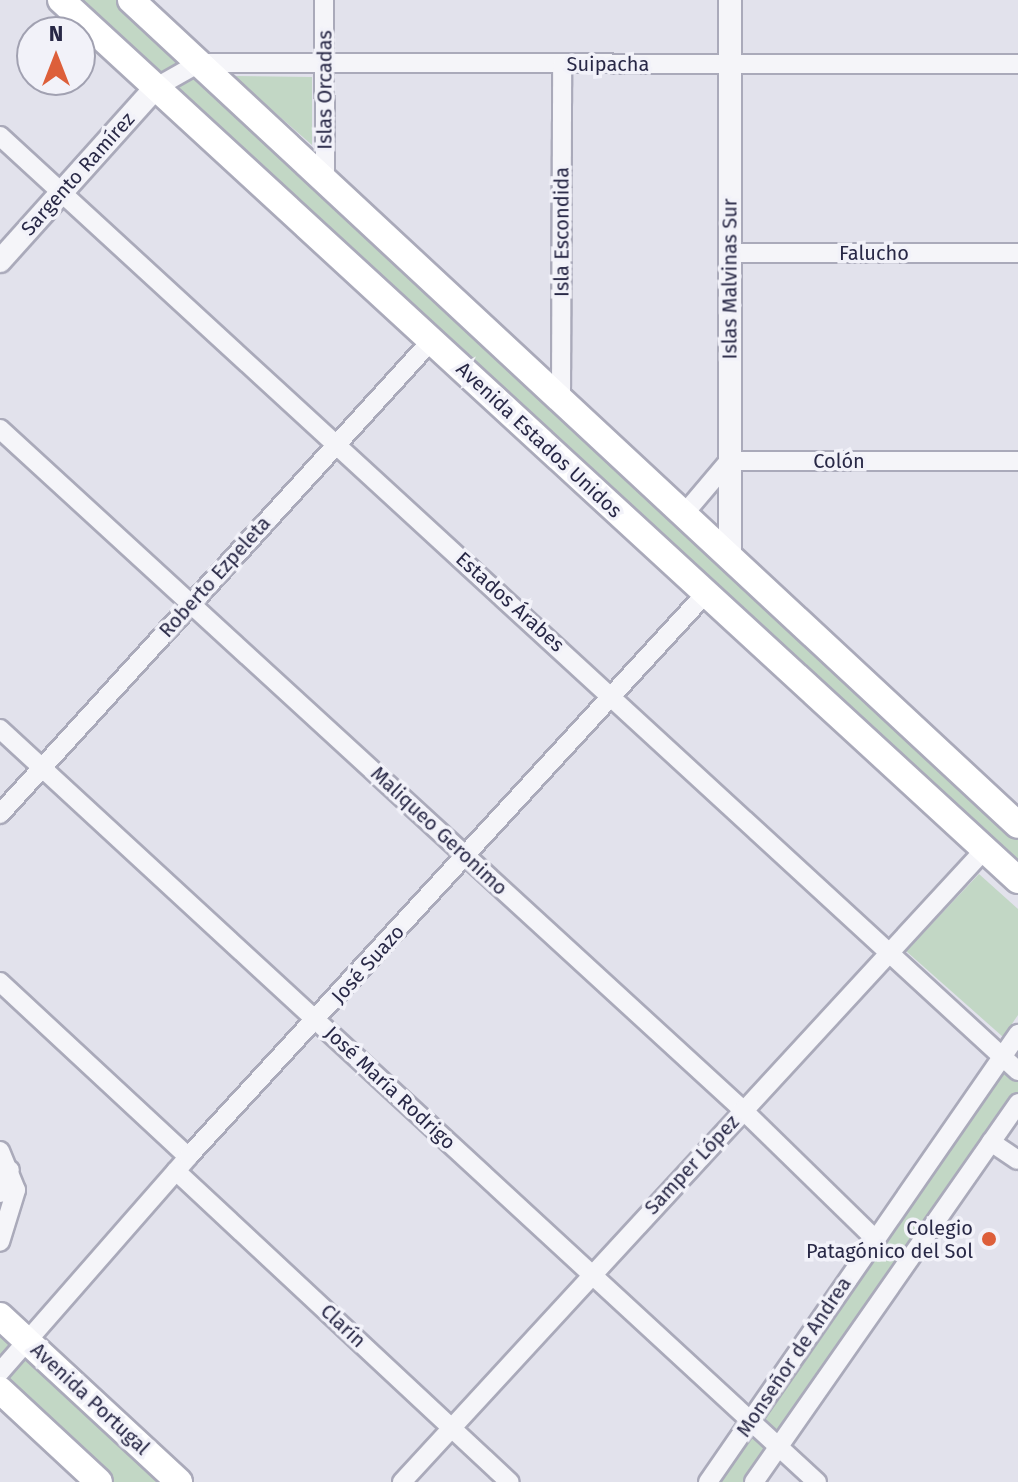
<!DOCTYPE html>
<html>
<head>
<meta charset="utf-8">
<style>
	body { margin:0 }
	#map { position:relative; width:1018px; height:1482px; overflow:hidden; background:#e2e2ec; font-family:"Fira Sans",sans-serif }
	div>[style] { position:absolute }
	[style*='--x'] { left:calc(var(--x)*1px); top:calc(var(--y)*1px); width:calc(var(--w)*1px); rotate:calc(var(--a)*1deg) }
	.green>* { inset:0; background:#c2d7c5 }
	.roads { filter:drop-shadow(2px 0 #aaaaba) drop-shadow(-2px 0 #aaaaba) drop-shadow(0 2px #aaaaba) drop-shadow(0 -2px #aaaaba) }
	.minor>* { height:18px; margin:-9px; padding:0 9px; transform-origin:9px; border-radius:9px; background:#f5f5f9 }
	.tertiary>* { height:22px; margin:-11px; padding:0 11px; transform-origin:11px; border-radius:11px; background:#f5f5f9 }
	.secondary>* { height:26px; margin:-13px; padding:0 13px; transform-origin:13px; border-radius:13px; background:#fff }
	.dots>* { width:22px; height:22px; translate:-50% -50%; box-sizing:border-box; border:4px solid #f2f2f9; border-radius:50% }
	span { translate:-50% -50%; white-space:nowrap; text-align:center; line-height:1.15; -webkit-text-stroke:7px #f2f2f9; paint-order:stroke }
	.street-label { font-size:20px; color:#282846 }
	.poi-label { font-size:20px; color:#282846 }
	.right { translate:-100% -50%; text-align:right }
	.north { position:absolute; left:16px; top:16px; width:80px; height:80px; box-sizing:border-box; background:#f2f2f9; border:2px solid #a1a1b1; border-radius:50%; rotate:0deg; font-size:22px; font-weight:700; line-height:32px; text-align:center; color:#282846 }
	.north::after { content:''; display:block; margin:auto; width:28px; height:36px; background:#dd5f3a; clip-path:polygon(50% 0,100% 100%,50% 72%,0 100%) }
</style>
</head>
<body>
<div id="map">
	<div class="green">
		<div style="clip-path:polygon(61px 0,131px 0,1018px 825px,1018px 880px)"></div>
		<div style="clip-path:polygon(233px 76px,312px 77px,312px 145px)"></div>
		<div style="clip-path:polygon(979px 874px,1018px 909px,1018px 1015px,1003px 1037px,906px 951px)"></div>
		<div style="clip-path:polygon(1018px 1034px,1018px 1103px,754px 1482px,708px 1482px)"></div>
		<div style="clip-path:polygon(0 1316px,179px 1482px,99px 1482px,0 1390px)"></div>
	</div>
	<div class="roads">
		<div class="minor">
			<div style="--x:324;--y:0;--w:180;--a:89.7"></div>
			<div style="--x:155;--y:88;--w:51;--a:-29.6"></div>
			<div style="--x:199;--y:63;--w:819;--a:0.07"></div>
			<div style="--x:0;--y:136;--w:1382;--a:42.57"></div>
			<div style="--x:730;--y:253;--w:288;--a:0"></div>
			<div style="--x:561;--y:400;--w:336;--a:-89.8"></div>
			<div style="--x:0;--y:429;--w:1008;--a:42.51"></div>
			<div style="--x:743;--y:1110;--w:183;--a:44.3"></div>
			<div style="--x:684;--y:514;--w:70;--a:-49.7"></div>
			<div style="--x:729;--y:461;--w:289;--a:0"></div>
			<div style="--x:0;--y:729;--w:1111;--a:42.67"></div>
			<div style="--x:0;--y:814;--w:640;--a:-47.66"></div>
			<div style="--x:0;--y:982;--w:257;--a:42.9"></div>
			<div style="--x:991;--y:1142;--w:32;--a:34"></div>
			<div style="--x:0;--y:1151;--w:42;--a:67.7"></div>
			<div style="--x:16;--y:1190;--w:54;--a:107.1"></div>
			<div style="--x:176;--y:1171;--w:456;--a:43"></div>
			<div style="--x:0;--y:1193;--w:25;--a:-67"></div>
			<div style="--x:0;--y:1372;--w:286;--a:-48.8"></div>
			<div style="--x:188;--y:1157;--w:766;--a:-47.43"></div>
			<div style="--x:402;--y:1482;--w:861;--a:-47.35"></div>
			<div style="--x:708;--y:1482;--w:545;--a:-55.32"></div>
			<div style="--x:754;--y:1482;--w:462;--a:-55.1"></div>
		</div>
		<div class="tertiary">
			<div style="--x:730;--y:0;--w:557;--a:90"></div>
			<div style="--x:0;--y:261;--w:232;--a:-48.1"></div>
		</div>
		<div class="secondary">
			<div style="--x:61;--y:0;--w:1300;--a:42.6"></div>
			<div style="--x:131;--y:0;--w:1211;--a:42.93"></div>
			<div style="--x:0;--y:1316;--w:244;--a:42.8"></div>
			<div style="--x:0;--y:1390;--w:135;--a:42.9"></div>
		</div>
	</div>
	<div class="dots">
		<div style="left:989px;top:1239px;background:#dd5f3a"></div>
	</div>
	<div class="street-label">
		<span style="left:608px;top:64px">Suipacha</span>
		<span style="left:325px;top:90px;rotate:-90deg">Islas Orcadas</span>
		<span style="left:78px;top:174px;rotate:-48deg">Sargento Ramírez</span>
		<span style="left:562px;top:232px;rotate:-90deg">Isla Escondida</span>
		<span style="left:874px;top:253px">Falucho</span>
		<span style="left:730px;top:279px;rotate:-90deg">Islas Malvinas Sur</span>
		<span style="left:539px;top:440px;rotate:43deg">Avenida Estados Unidos</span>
		<span style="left:839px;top:461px">Colón</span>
		<span style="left:215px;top:577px;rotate:-48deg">Roberto Ezpeleta</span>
		<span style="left:510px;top:602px;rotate:42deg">Estados Árabes</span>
		<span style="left:439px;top:831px;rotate:43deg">Maliqueo Geronimo</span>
		<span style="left:368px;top:964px;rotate:-48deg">José Suazo</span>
		<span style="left:390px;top:1088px;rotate:43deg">José María Rodrigo</span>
		<span style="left:692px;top:1165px;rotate:-47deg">Samper López</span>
		<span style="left:343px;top:1326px;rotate:43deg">Clarín</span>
		<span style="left:794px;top:1357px;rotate:-56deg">Monseñor de Andrea</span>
		<span style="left:90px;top:1399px;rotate:43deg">Avenida Portugal</span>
	</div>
	<div class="poi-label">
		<span class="right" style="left:973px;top:1240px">Colegio<br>Patagónico del Sol</span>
	</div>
	<div class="north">N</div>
</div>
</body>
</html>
